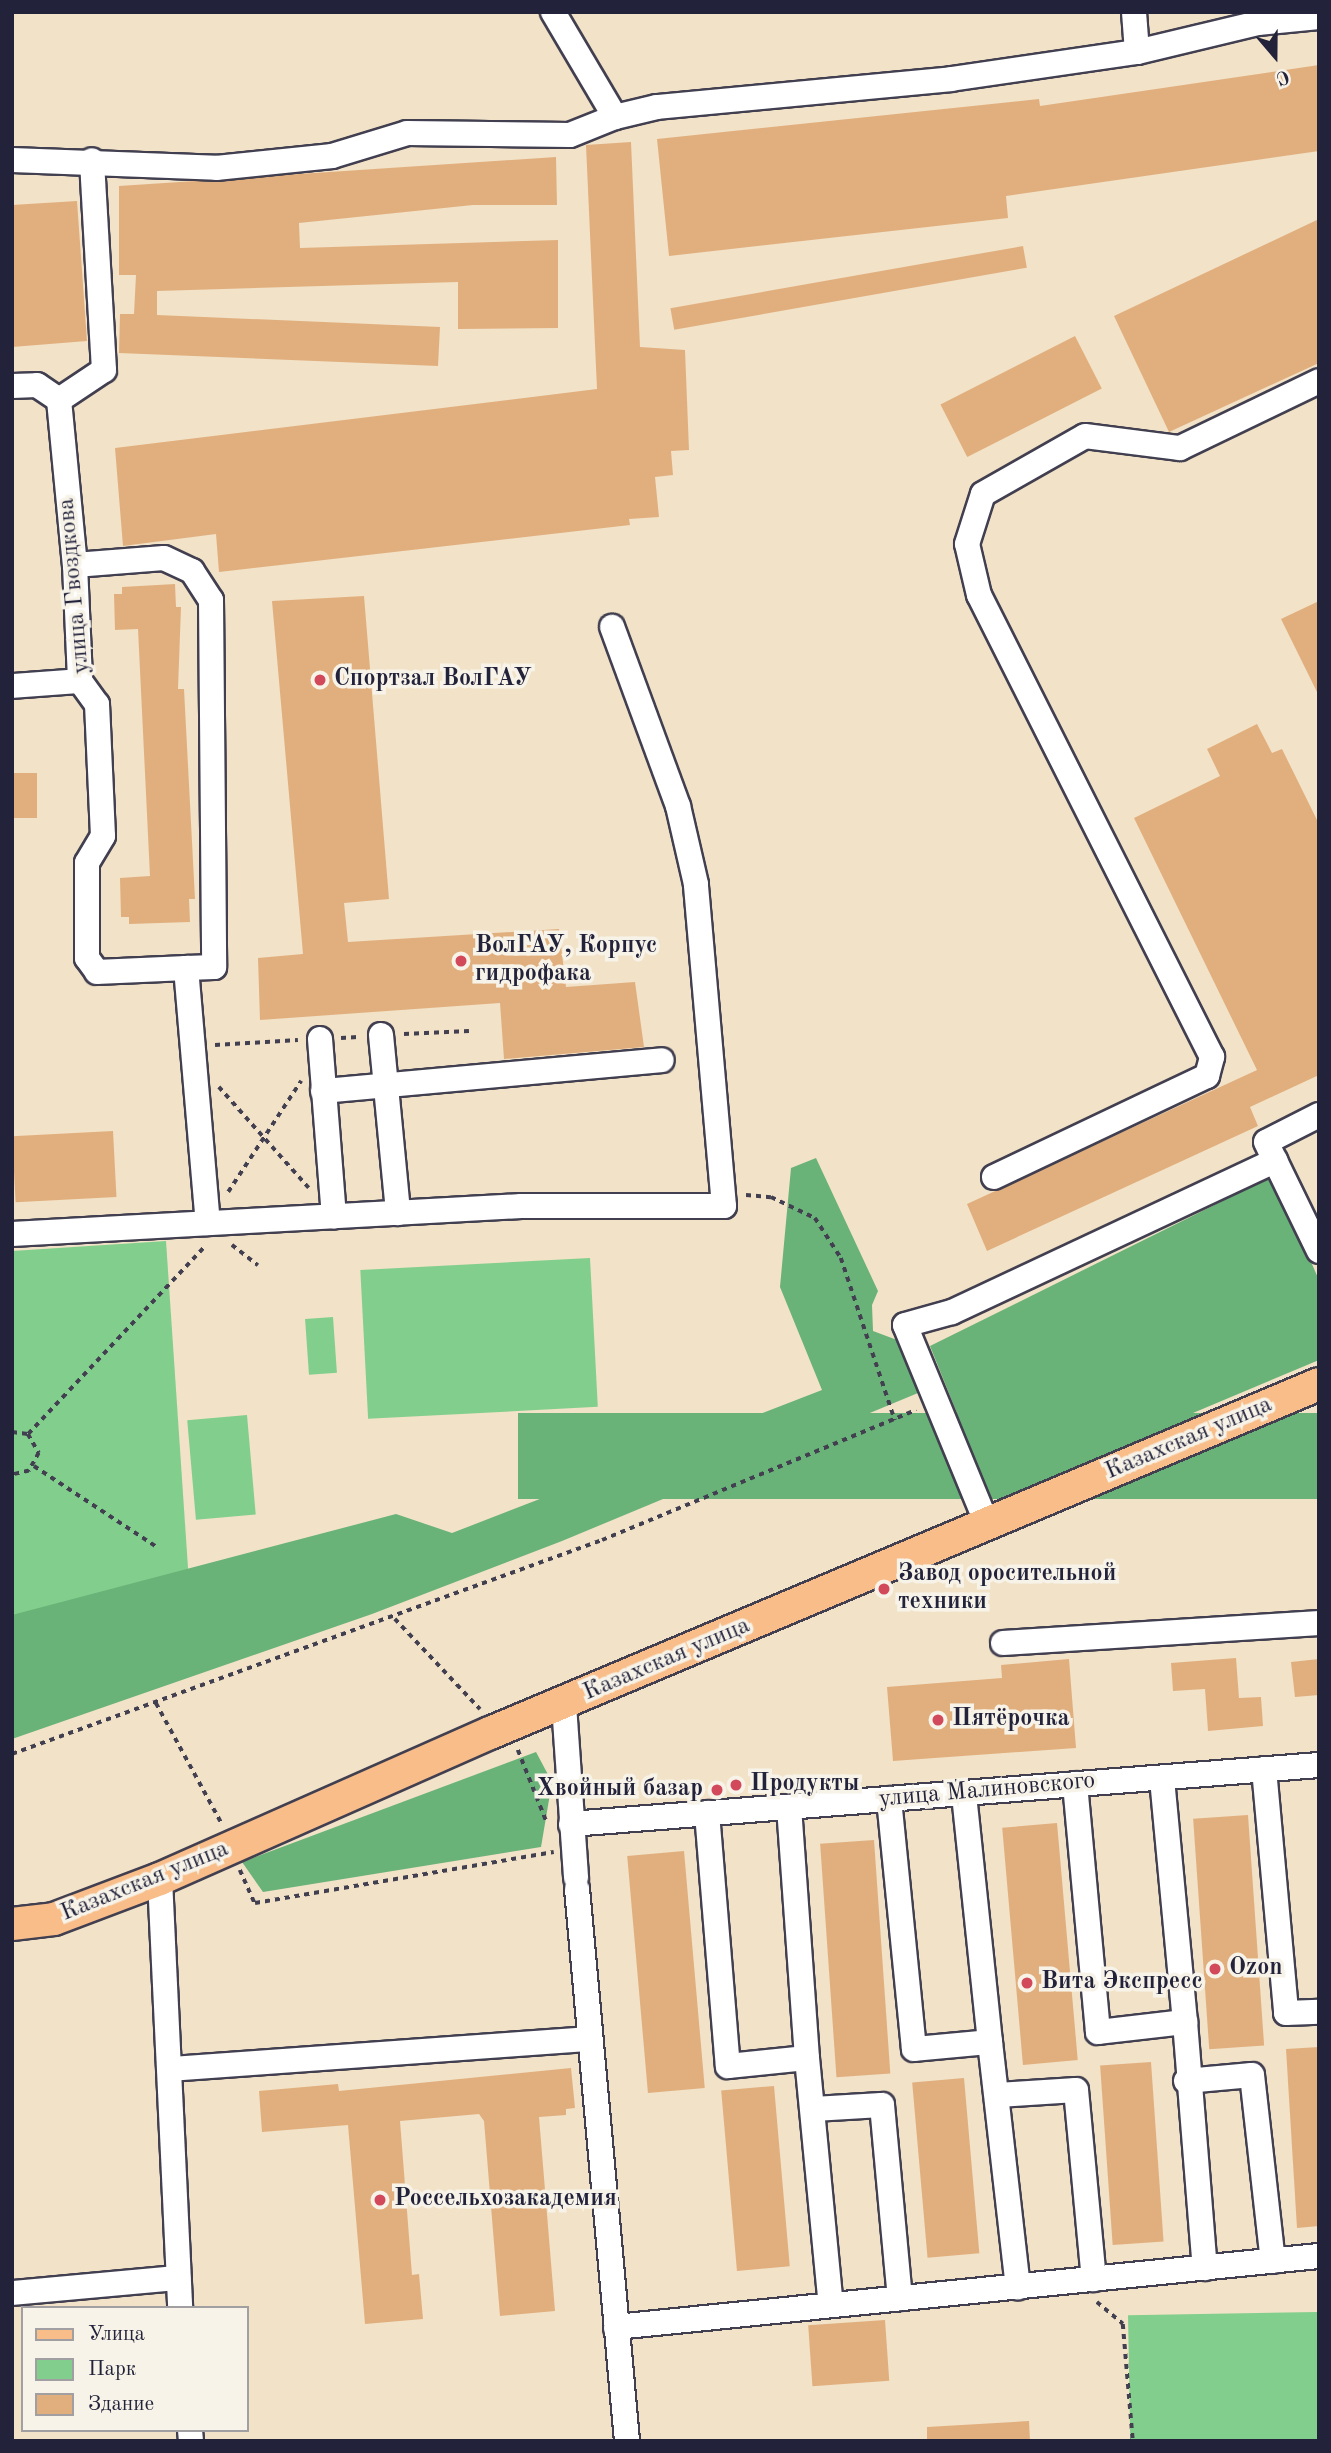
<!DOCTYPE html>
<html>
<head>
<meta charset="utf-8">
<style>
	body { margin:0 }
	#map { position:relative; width:1331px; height:2453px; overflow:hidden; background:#f2e2c7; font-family:"Old Standard TT",serif }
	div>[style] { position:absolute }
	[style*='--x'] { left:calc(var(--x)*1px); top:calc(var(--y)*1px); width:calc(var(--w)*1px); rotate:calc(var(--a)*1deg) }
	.green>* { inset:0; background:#82cf8d; transform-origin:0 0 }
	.forest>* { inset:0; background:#69b278; transform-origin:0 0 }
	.building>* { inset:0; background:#e1af7e; transform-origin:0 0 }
	.path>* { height:3.5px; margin-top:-1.75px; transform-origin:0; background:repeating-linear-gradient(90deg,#413f50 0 5px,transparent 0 10px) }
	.roads { filter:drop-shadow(2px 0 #413f50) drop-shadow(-2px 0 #413f50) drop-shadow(0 2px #413f50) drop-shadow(0 -2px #413f50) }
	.minor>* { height:24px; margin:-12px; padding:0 12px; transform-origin:12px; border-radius:12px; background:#fff }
	.major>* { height:32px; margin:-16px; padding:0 16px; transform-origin:16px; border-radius:16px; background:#f8bd89 }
	.dots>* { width:19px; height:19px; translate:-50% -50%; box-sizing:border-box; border:4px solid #f7f3e8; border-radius:50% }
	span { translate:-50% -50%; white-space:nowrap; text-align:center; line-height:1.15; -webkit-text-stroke:7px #f7f3e8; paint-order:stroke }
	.street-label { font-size:24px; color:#22223b }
	.poi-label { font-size:24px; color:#22223b; font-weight:700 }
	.left { translate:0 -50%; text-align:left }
	.right { translate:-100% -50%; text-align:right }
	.frame { position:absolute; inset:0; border:14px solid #22223b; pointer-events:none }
	.legend { position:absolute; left:21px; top:2306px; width:228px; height:126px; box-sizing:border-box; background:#f7f3e8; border:2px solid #a29fa3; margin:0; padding:9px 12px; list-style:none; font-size:21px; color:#22223b }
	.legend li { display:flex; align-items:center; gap:14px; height:35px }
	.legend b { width:35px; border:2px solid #a29fa3 }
	.north { position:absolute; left:1240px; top:21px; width:70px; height:70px; -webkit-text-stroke:5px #f7f3e8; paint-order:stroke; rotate:160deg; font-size:19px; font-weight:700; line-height:28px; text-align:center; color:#22223b }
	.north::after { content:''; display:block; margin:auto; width:24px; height:32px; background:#22223b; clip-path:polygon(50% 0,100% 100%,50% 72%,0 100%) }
</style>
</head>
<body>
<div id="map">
	<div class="green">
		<div style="clip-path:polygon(166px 1241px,194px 1657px,12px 1724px,12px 1251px)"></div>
		<div style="left:590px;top:1258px;width:149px;height:230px;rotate:87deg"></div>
		<div style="left:333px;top:1317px;width:56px;height:28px;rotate:86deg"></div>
		<div style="left:247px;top:1415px;width:100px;height:60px;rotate:85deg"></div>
		<div style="left:1317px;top:2312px;width:129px;height:189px;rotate:89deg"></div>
	</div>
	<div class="forest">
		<div style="clip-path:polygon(816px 1158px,878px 1291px,872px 1305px,873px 1331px,897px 1340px,918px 1393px,562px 1541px,372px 1614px,12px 1739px,12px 1615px,396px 1514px,452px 1533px,822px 1390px,780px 1287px,791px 1168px)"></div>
		<div style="clip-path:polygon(1273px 1176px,1319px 1280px,1319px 1360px,991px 1498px,930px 1346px)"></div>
		<div style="left:1319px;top:1413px;width:86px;height:801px;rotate:90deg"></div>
		<div style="clip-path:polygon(536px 1752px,552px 1782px,541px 1847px,263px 1892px,242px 1862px)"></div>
	</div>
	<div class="building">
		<div style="clip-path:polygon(1319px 65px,1319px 151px,1006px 196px,1008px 218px,669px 256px,657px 139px,1039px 99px,1040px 106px)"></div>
		<div style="clip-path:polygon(631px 142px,640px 347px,685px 350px,689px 450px,671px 451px,673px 475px,655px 477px,659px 517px,629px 519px,630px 525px,219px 572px,216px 534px,123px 546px,115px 448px,597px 389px,586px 145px)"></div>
		<div style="clip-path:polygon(556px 157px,557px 205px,473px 205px,299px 223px,300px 248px,558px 240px,558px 328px,458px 329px,458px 282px,157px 291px,157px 315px,440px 327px,438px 366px,119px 353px,120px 314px,134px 314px,136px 275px,119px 275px,119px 186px)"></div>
		<div style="clip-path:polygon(77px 201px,87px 341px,12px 347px,12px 205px)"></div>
		<div style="clip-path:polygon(1319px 219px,1319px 363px,1169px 432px,1114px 316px)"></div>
		<div style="left:1023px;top:246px;width:22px;height:358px;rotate:80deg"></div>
		<div style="left:1075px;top:336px;width:59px;height:151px;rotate:63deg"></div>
		<div style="clip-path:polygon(175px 584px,176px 607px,181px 607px,178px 689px,184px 689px,195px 899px,189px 899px,190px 922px,129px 924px,129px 917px,121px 917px,120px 878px,150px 876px,138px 629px,115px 630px,114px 594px,122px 594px,122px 587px)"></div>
		<div style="clip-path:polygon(364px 596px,389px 899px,344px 903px,348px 942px,559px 929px,566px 987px,635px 982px,644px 1047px,504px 1059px,500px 1003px,260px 1020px,258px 958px,303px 954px,272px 601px)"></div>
		<div style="clip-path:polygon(1319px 601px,1319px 696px,1281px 619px)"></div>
		<div style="clip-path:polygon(1257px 724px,1272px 753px,1282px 749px,1319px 824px,1319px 1075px,1250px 1107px,1258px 1126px,987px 1251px,967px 1204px,1257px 1070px,1134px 818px,1220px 776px,1207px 749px)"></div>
		<div style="left:12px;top:773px;width:25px;height:45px"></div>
		<div style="left:113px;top:1131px;width:66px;height:101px;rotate:87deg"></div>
		<div style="clip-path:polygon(1236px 1658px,1239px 1698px,1261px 1697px,1263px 1726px,1208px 1731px,1205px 1689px,1173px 1691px,1171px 1663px)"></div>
		<div style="clip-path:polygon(1069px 1659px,1076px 1748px,893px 1761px,887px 1687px,1002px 1678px,1001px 1665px)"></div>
		<div style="clip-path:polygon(1319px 1659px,1319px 1695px,1295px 1697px,1291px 1662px)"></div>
		<div style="left:1248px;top:1815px;width:231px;height:55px;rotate:86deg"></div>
		<div style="left:1057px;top:1823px;width:238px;height:55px;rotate:85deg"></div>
		<div style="left:874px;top:1840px;width:234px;height:54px;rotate:86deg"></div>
		<div style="left:684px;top:1851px;width:238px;height:57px;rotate:85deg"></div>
		<div style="clip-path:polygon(1319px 2047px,1319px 2226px,1297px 2228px,1286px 2049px)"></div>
		<div style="left:1151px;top:2062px;width:180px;height:51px;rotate:86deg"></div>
		<div style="clip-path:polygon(571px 2068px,575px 2108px,566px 2109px,566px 2115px,539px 2117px,555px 2311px,500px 2316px,484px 2121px,479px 2114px,400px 2121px,412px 2275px,419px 2274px,423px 2319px,365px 2324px,348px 2125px,262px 2132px,259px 2091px,338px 2084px,339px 2091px)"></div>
		<div style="left:964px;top:2078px;width:176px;height:52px;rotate:85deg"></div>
		<div style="left:774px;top:2086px;width:181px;height:53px;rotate:85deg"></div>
		<div style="left:885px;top:2320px;width:61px;height:77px;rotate:86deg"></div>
		<div style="clip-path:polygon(1029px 2421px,1030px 2441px,927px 2441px,927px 2427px)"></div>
	</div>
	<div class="path">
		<div style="--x:404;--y:1034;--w:65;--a:-2.6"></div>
		<div style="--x:341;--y:1038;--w:17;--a:-3"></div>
		<div style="--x:215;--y:1045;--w:83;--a:-3.4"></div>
		<div style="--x:219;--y:1087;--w:135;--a:48.3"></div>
		<div style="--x:228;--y:1192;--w:133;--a:-56.7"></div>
		<div style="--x:746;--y:1195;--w:25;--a:5"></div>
		<div style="--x:771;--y:1197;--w:49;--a:25.5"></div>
		<div style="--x:815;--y:1218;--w:48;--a:57"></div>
		<div style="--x:841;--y:1258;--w:171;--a:71.6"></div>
		<div style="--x:232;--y:1245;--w:33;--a:38"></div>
		<div style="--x:12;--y:1432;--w:16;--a:7"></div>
		<div style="--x:28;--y:1434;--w:22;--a:60"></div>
		<div style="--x:39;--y:1453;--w:21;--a:119"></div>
		<div style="--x:29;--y:1471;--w:17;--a:167"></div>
		<div style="--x:28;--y:1434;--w:257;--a:-46.7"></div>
		<div style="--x:34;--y:1466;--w:147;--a:33.4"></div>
		<div style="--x:395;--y:1619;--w:124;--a:46.6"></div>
		<div style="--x:156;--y:1703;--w:138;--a:61.4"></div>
		<div style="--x:518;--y:1750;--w:79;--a:68.3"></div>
		<div style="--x:12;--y:1754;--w:628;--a:-19.94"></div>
		<div style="--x:602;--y:1540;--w:340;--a:-22.5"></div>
		<div style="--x:240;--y:1870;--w:36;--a:66"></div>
		<div style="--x:255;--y:1903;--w:303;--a:-9.7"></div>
		<div style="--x:1097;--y:2302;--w:34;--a:40"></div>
		<div style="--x:1123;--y:2324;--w:117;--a:85.1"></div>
	</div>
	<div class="roads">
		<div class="minor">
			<div style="--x:553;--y:12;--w:122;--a:59.4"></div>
			<div style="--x:1134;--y:12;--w:40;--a:85.7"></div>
			<div style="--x:12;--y:160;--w:204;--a:2.2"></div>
			<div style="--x:216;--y:168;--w:117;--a:-5.9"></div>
			<div style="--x:332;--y:156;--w:78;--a:-17"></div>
			<div style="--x:407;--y:133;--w:163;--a:0.7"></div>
			<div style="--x:570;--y:135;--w:48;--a:-21.8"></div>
			<div style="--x:615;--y:117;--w:43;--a:-13.4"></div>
			<div style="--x:657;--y:107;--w:295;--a:-5.4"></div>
			<div style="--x:951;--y:79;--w:188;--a:-8.3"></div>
			<div style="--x:1137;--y:52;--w:124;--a:-13.5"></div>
			<div style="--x:1258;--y:23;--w:61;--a:-5.6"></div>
			<div style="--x:12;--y:386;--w:25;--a:-2"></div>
			<div style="--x:37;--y:385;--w:27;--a:34"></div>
			<div style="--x:59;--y:400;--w:166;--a:84.5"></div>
			<div style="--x:75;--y:565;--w:116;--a:87.5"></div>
			<div style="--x:80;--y:681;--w:29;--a:54"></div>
			<div style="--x:97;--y:704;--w:132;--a:87.4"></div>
			<div style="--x:103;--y:836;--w:31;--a:121"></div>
			<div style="--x:87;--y:863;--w:95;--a:90"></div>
			<div style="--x:87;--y:958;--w:17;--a:54"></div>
			<div style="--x:97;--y:972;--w:89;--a:-2.6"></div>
			<div style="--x:186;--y:968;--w:256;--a:85.1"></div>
			<div style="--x:59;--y:400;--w:54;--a:-33.7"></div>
			<div style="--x:104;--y:370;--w:210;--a:-93.3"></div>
			<div style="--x:75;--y:565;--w:89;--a:-4.5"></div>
			<div style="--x:164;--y:558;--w:31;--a:25"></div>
			<div style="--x:192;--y:571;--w:35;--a:57"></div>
			<div style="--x:211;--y:600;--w:367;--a:89.5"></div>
			<div style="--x:214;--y:967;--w:28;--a:178"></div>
			<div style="--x:12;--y:686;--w:68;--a:-4.2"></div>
			<div style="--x:381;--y:1035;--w:179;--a:84.5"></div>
			<div style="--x:320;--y:1039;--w:178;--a:85.5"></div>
			<div style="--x:323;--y:1091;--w:340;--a:-5.2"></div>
			<div style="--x:1319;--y:1115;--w:59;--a:153"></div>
			<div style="--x:1266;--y:1142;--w:121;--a:64.1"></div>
			<div style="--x:994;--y:1177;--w:236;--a:-25.4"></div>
			<div style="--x:1207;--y:1076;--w:20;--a:-75"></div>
			<div style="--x:1212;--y:1057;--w:517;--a:-116.76"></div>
			<div style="--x:979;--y:595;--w:52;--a:-103.2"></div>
			<div style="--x:967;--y:544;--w:52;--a:-72.3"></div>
			<div style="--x:983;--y:494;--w:117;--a:-29.6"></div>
			<div style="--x:1085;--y:436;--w:96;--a:7.2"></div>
			<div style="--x:1180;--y:448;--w:154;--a:-25.7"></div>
			<div style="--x:12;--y:1234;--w:510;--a:-3.15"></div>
			<div style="--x:521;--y:1206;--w:203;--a:0"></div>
			<div style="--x:724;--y:1206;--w:323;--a:-95"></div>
			<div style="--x:696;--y:884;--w:80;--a:-103"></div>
			<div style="--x:678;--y:806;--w:191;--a:-110.2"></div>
			<div style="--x:987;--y:1524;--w:215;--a:-112.4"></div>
			<div style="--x:905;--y:1325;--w:49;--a:-15.5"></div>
			<div style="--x:952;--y:1312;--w:357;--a:-25.1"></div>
			<div style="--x:1003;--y:1643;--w:317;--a:-3.6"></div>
			<div style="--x:564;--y:1705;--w:173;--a:86"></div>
			<div style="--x:1264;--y:1769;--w:245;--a:84.8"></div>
			<div style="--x:1286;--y:2013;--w:33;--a:-2"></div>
			<div style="--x:1075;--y:1784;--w:249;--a:84.7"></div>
			<div style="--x:1098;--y:2032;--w:88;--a:-6.6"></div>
			<div style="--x:1185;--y:2022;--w:245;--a:-95.4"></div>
			<div style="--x:889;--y:1799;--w:251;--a:84.3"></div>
			<div style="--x:914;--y:2049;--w:76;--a:-5.3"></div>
			<div style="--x:990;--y:2042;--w:250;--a:-96"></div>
			<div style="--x:707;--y:1813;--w:254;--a:85.3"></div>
			<div style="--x:728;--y:2066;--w:79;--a:-5.8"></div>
			<div style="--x:807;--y:2058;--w:252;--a:-94.1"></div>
			<div style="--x:571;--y:1824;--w:750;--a:-4.51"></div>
			<div style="--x:160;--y:1879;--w:429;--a:87.3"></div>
			<div style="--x:577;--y:1889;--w:554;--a:84.82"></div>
			<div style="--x:1185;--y:2022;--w:247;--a:85.4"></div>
			<div style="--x:990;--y:2042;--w:247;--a:83.5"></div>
			<div style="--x:807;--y:2058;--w:248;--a:84.5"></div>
			<div style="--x:170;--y:2069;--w:420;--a:-4.1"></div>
			<div style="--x:1186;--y:2081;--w:66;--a:-5.2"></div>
			<div style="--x:1252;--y:2075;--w:187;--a:83.6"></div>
			<div style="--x:998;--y:2095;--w:78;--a:-3.7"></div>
			<div style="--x:1076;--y:2090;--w:190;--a:84.6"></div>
			<div style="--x:813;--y:2109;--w:69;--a:-3.3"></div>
			<div style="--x:882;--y:2105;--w:194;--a:84.7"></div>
			<div style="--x:12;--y:2293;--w:167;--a:-5.2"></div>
			<div style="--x:616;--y:2327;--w:707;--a:-5.77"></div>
			<div style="--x:190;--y:2430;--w:11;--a:85"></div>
		</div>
		<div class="major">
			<div style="--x:12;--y:1924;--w:42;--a:-6.8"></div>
			<div style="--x:54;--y:1919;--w:113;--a:-20.7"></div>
			<div style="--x:160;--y:1879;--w:361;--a:-23.9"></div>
			<div style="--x:490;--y:1733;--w:899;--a:-22.83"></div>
		</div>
	</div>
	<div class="dots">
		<div style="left:320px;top:680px;background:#d1495b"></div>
		<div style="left:461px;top:961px;background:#d1495b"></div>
		<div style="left:884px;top:1589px;background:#d1495b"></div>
		<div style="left:938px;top:1720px;background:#d1495b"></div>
		<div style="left:736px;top:1785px;background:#d1495b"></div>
		<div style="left:717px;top:1790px;background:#d1495b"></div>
		<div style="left:1215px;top:1969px;background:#d1495b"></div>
		<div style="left:1027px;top:1983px;background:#d1495b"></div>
		<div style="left:380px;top:2200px;background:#d1495b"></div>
	</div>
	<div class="street-label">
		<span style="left:75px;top:586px;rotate:-95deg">улица Гвоздкова</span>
		<span style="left:1189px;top:1439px;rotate:-23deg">Казахская улица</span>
		<span style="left:667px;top:1660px;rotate:-23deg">Казахская улица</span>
		<span style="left:987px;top:1791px;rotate:-5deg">улица Малиновского</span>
		<span style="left:145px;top:1882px;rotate:-22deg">Казахская улица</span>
	</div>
	<div class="poi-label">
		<span class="left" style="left:334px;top:680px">Спортзал ВолГАУ</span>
		<span class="left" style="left:475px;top:961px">ВолГАУ, Корпус<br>гидрофака</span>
		<span class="left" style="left:898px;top:1589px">Завод оросительной<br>техники</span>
		<span class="left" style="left:952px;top:1720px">Пятёрочка</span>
		<span class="left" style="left:750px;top:1785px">Продукты</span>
		<span class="right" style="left:703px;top:1790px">Хвойный базар</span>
		<span class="left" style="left:1229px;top:1969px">Ozon</span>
		<span class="left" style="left:1041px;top:1983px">Вита Экспресс</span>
		<span class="left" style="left:394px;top:2200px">Россельхозакадемия</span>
	</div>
	<div class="frame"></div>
	<ul class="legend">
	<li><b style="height:9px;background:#f8bd89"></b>Улица</li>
	<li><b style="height:19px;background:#82cf8d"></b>Парк</li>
	<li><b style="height:19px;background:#e1af7e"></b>Здание</li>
	</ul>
	<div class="north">С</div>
</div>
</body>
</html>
